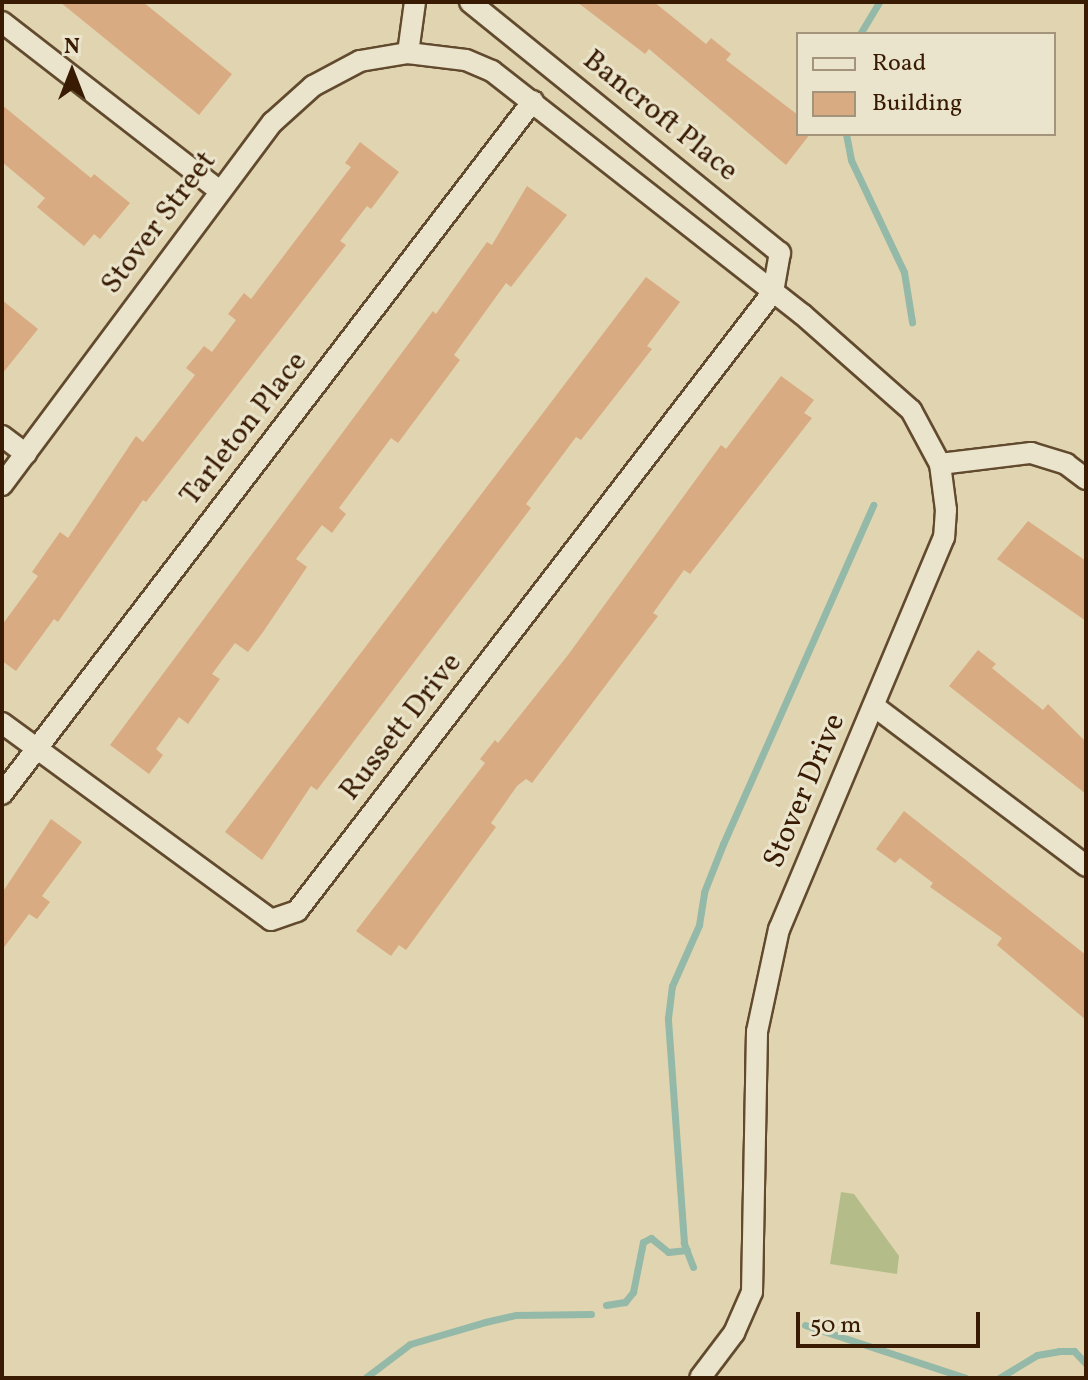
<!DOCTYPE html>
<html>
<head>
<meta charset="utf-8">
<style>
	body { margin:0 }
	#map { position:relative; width:1088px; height:1380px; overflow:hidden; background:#e0d5b0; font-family:Vollkorn,serif }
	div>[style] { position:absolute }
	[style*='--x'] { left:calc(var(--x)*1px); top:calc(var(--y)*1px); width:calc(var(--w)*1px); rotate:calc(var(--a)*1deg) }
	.green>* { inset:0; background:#b4bd8a }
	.stream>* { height:7px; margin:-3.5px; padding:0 3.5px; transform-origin:3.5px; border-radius:3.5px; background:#94b9a8 }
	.building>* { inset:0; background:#d9ab83 }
	.roads { filter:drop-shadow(2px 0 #624a2e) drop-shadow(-2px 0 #624a2e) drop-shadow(0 2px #624a2e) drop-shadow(0 -2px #624a2e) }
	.minor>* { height:20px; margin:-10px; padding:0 10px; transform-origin:10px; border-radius:10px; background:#ebe4cc }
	span { translate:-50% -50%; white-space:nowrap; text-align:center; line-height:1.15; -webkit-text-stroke:6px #ebe4cc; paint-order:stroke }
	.street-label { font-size:30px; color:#381b02 }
	.frame { position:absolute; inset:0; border:4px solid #381b02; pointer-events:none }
	.legend { position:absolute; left:796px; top:32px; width:260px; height:104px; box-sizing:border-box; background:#ebe4cc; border:2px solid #a3947b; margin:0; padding:10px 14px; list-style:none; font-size:24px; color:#381b02 }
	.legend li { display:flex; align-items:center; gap:16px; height:40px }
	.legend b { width:40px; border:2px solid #a3947b }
	.north { position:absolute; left:32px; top:32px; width:80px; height:80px; -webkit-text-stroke:6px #ebe4cc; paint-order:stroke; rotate:0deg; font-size:22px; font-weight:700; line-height:32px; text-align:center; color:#381b02 }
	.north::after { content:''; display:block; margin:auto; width:28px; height:36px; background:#381b02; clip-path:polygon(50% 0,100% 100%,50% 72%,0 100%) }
	.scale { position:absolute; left:796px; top:1312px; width:184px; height:36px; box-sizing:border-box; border:4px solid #381b02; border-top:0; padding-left:10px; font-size:24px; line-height:28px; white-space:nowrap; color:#381b02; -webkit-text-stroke:6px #ebe4cc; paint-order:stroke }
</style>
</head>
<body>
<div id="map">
	<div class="green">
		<div style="clip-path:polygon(841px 1192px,854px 1194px,899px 1256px,897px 1274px,830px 1264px)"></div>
	</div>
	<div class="stream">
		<div style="--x:860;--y:34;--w:37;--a:-59"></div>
		<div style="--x:846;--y:134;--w:26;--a:79"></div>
		<div style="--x:851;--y:160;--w:124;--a:64.7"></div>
		<div style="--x:904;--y:272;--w:51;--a:80.9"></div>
		<div style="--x:693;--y:1267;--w:26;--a:-111"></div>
		<div style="--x:684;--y:1243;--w:226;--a:-94.1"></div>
		<div style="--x:668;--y:1018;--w:32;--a:-83"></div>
		<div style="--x:672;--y:986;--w:67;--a:-66.1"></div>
		<div style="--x:699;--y:925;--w:33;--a:-81"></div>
		<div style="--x:704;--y:892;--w:52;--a:-68.4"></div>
		<div style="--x:723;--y:844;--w:371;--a:-66.1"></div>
		<div style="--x:606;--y:1305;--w:19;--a:-9"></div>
		<div style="--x:625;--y:1302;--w:13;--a:-51"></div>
		<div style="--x:633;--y:1292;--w:51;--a:-78.7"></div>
		<div style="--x:643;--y:1242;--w:9;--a:-27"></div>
		<div style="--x:651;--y:1238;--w:22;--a:39"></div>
		<div style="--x:668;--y:1252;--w:19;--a:-6"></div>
		<div style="--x:805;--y:1325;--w:169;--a:18.2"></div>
		<div style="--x:365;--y:1378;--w:56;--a:-37.1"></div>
		<div style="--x:410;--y:1344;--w:78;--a:-16.3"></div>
		<div style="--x:485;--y:1322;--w:32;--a:-13"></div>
		<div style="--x:516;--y:1315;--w:75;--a:-0.8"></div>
		<div style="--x:999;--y:1378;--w:44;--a:-31.2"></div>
		<div style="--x:1037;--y:1355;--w:22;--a:-10"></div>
		<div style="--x:1059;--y:1351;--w:15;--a:0"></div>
		<div style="--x:1074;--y:1351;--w:18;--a:47"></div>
	</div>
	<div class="building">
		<div style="clip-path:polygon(60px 2px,143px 2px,232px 74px,199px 115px)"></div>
		<div style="clip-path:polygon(577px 2px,654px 2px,706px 44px,711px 38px,731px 54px,726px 60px,798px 115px,798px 134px,810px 134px,786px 165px,649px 49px,645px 54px)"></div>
		<div style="clip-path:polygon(2px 105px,91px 178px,94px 174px,130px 203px,100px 239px,94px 234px,84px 246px,37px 207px,45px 198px,2px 162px)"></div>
		<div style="clip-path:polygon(360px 142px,399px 172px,371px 209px,367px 206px,340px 241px,346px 245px,146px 502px,143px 500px,58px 622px,54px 619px,16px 671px,2px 661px,2px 625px,38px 576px,32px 572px,60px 532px,68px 538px,136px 436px,143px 442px,195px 375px,186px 368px,204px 346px,212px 352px,236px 320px,228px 314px,244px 293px,251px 299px,351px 167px,345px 163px)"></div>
		<div style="clip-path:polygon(527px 186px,567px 215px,511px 287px,506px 283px,454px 355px,460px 360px,398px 443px,391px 438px,339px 508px,346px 514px,332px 533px,322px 525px,296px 559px,307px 567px,263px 632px,248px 652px,235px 643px,212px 674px,220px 679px,188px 724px,179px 717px,156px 749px,163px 755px,149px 774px,110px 745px,433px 311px,436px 314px,487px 242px,492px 245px)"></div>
		<div style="clip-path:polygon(646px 277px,680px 302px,647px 346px,652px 349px,581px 440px,576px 437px,526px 504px,531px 508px,317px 790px,311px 786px,262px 860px,225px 832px)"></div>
		<div style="clip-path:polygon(2px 300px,38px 329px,2px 374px)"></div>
		<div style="clip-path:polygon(781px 376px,814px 400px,804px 413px,812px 418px,690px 574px,684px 570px,653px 613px,658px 616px,532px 783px,526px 779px,517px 786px,491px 823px,496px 827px,406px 950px,399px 945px,391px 956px,356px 931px,485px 763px,480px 759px,495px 740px,498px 743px,568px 655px,721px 445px,726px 449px)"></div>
		<div style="clip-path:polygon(1028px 521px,1086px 561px,1086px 621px,997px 559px)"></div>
		<div style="clip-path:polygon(978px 650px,996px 664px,992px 668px,1043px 710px,1048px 704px,1086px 742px,1086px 794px,949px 686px)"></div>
		<div style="clip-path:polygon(904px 811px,1086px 955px,1086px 1020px,997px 945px,1002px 938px,930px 887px,933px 883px,900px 858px,895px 863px,876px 849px)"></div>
		<div style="clip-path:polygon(51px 819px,82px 842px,42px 896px,50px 902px,37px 919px,29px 914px,2px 950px,2px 893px)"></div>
	</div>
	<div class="roads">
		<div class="minor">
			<div style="--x:2;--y:22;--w:276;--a:37.8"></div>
			<div style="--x:408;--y:53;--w:51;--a:-82.2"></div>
			<div style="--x:2;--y:436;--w:30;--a:37"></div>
			<div style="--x:940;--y:464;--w:92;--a:-6.9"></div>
			<div style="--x:1031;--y:453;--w:37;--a:17"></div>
			<div style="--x:1066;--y:464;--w:25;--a:37"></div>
			<div style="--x:2;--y:485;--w:453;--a:-53.3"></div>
			<div style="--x:273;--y:122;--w:54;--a:-42"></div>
			<div style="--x:313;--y:86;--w:53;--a:-28"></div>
			<div style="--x:360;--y:61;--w:49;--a:-9.5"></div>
			<div style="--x:408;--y:53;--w:58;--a:6.9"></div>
			<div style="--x:466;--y:60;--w:28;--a:23"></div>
			<div style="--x:492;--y:71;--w:394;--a:38.1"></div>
			<div style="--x:802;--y:314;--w:145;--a:41.4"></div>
			<div style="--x:911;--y:410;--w:61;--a:61.8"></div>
			<div style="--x:940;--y:464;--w:46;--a:82.6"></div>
			<div style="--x:946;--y:510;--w:27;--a:94"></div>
			<div style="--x:944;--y:537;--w:425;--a:112.8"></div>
			<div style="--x:779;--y:929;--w:105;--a:102.1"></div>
			<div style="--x:757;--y:1032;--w:260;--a:91.1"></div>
			<div style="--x:752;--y:1292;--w:45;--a:113.7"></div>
			<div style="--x:734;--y:1333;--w:56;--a:127.1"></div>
			<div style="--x:874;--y:706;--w:266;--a:37"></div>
			<div style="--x:2;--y:723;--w:333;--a:36.2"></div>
			<div style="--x:271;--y:920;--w:28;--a:-19"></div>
			<div style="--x:297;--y:911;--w:781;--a:-52.44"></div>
			<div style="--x:773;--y:292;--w:40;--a:-80"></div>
			<div style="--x:780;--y:253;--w:399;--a:-141"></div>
			<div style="--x:2;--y:794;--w:873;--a:-52.54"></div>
		</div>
	</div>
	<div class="street-label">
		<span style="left:660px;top:116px;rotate:39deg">Bancroft Place</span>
		<span style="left:159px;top:223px;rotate:-53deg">Stover Street</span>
		<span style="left:244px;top:429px;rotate:-52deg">Tarleton Place</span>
		<span style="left:401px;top:727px;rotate:-52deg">Russett Drive</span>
		<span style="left:805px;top:791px;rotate:-67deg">Stover Drive</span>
	</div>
	<div class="frame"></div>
	<ul class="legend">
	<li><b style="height:10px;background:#ebe4cc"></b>Road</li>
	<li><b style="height:22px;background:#d9ab83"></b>Building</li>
	</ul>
	<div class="north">N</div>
	<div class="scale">50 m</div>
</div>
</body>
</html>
